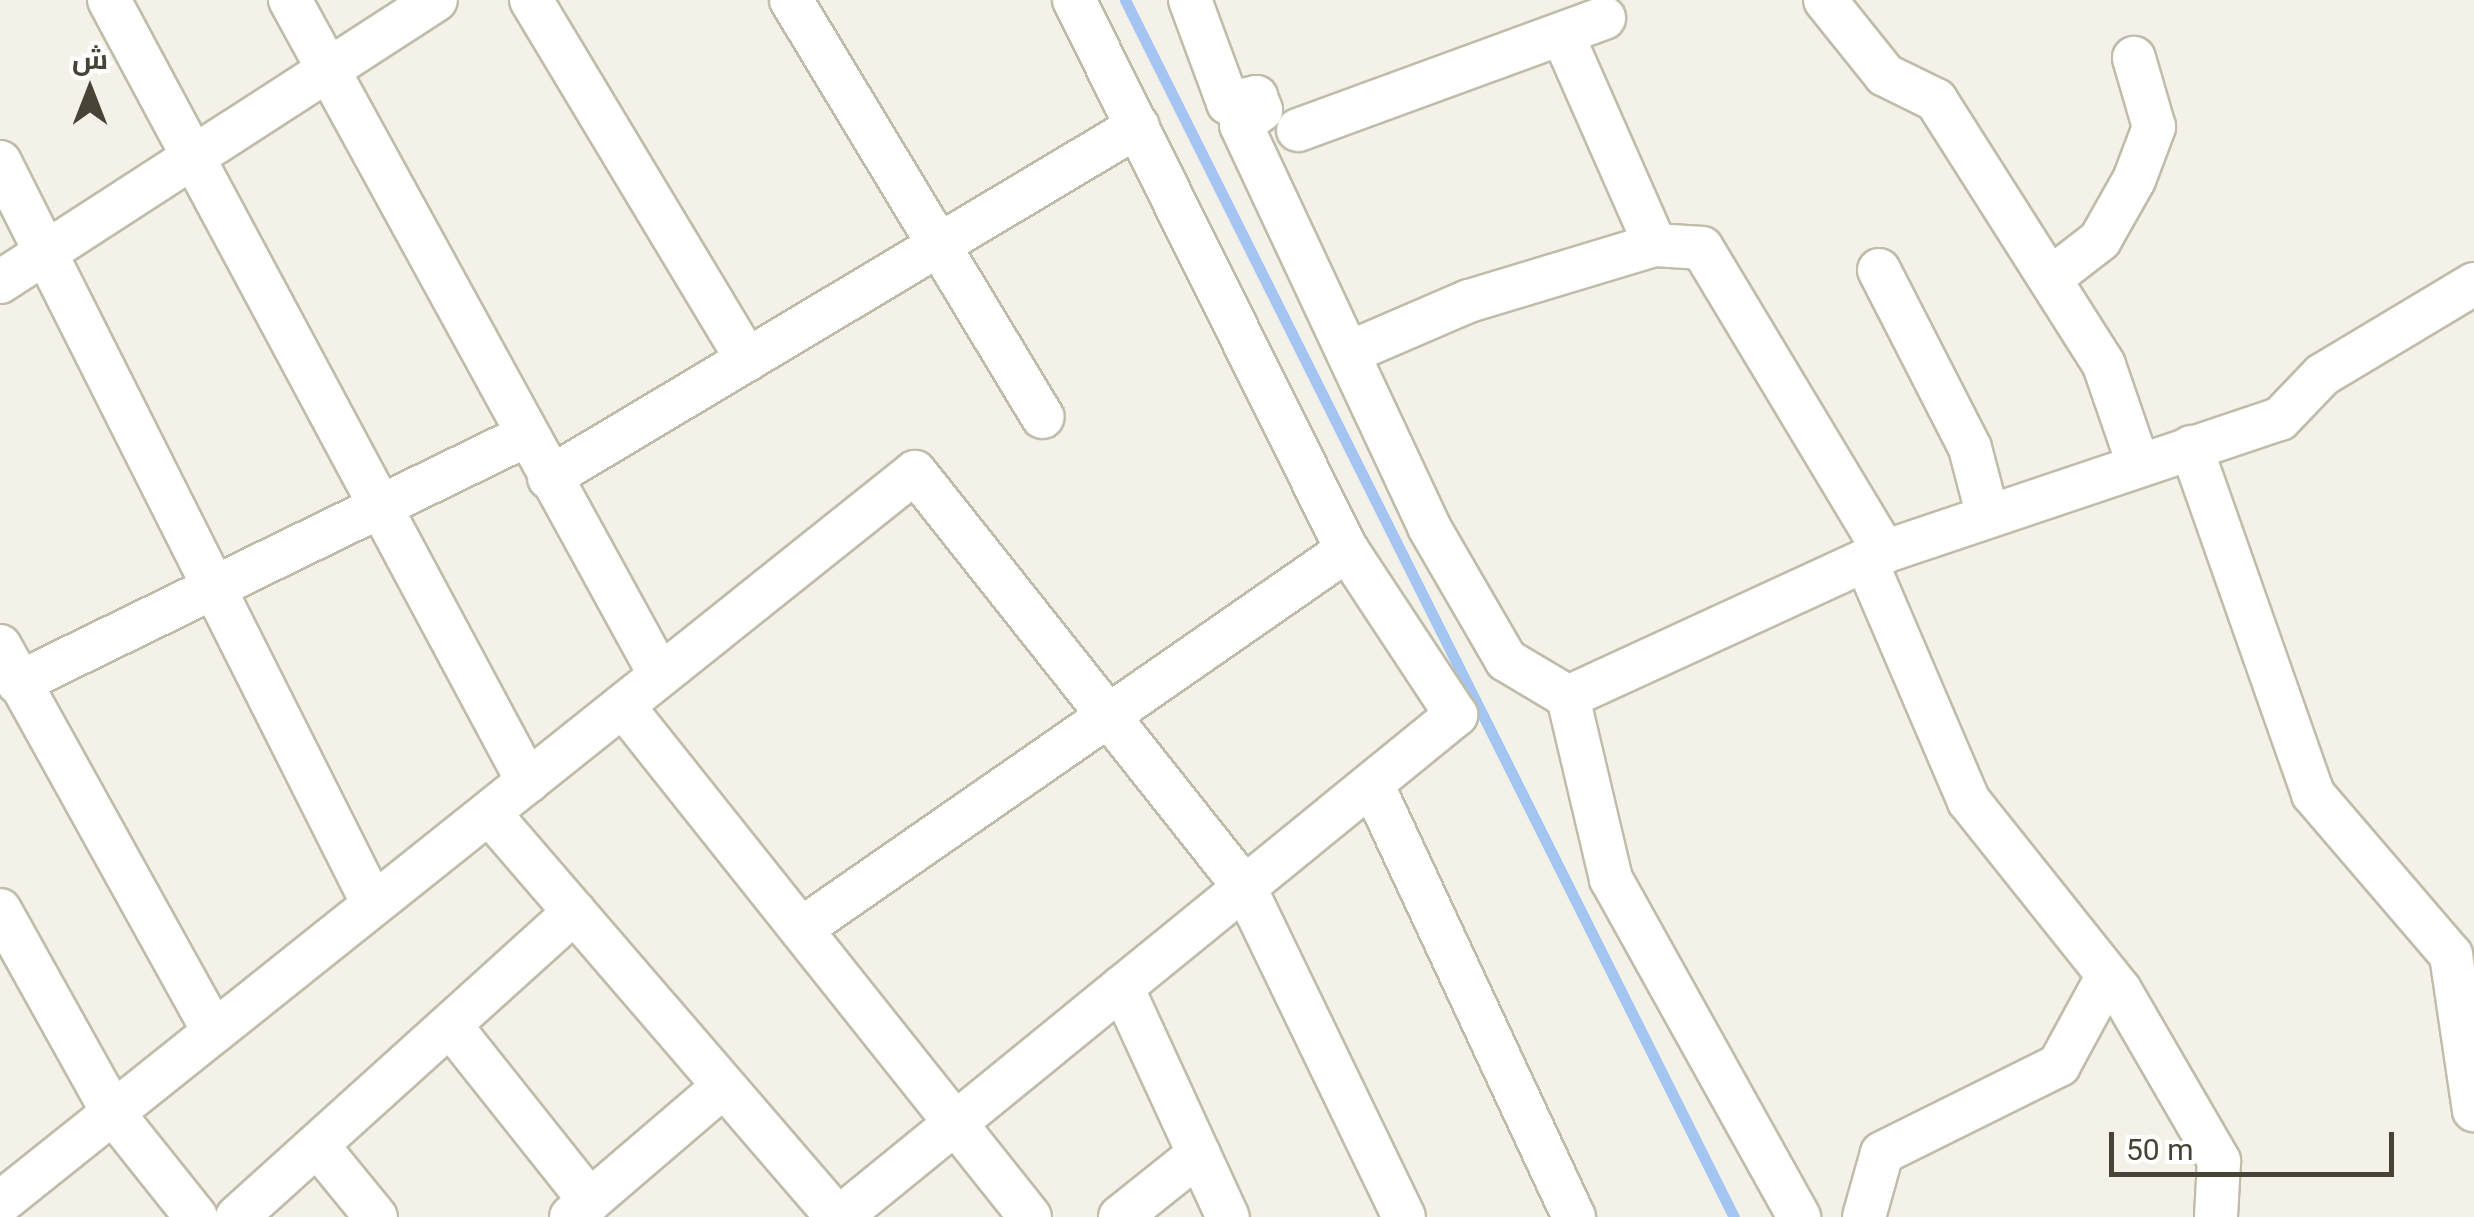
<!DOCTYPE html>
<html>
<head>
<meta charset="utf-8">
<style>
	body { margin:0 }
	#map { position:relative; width:2474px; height:1217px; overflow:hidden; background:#f4f2e8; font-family:Roboto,Cairo,sans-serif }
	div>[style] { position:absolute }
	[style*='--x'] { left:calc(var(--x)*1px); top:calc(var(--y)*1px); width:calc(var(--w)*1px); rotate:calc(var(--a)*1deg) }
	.stream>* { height:11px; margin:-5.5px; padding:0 5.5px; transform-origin:5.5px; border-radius:5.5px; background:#a4c5f1 }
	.roads { filter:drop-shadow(2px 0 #c0bcaa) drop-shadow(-2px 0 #c0bcaa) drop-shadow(0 2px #c0bcaa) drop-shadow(0 -2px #c0bcaa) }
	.minor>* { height:42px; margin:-21px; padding:0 21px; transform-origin:21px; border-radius:21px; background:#fff }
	span { translate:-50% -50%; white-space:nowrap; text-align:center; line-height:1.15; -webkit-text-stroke:8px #fff; paint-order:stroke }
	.north { position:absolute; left:40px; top:40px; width:100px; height:100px; -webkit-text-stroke:8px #fff; paint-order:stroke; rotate:0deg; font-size:28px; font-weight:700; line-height:40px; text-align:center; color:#474336 }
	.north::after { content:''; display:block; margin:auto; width:35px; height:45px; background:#474336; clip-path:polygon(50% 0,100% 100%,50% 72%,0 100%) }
	.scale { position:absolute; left:2109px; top:1132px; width:285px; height:45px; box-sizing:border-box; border:5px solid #474336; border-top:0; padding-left:12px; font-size:30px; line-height:35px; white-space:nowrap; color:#474336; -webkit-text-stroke:8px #fff; paint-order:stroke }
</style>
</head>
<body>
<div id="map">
	<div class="stream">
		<div style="--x:1125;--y:0;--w:1361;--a:63.42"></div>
	</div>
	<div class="roads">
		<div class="minor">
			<div style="--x:109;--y:0;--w:887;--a:61.82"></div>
			<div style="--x:290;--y:0;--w:770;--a:61.27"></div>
			<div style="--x:531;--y:0;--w:420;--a:59"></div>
			<div style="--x:791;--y:0;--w:487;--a:58.9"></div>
			<div style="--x:1190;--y:0;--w:110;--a:69.7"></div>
			<div style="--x:1228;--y:103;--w:29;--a:-12"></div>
			<div style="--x:1256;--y:97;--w:14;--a:69"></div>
			<div style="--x:1261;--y:110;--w:25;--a:143"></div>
			<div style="--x:1241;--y:125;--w:444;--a:64.9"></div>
			<div style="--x:1429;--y:527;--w:154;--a:59.9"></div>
			<div style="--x:1506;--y:660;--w:72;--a:30.8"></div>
			<div style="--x:1568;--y:697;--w:187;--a:76.7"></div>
			<div style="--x:1611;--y:879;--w:387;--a:60.9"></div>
			<div style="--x:1825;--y:0;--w:96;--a:51.3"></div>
			<div style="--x:1885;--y:75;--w:57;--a:26.1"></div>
			<div style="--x:1936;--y:100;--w:314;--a:57.6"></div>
			<div style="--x:2104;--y:365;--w:105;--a:71"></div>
			<div style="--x:1563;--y:36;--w:228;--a:66.2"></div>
			<div style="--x:1298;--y:130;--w:326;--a:-20.1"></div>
			<div style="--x:0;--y:162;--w:830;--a:63.31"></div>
			<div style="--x:1879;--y:270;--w:200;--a:62.9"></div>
			<div style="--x:1970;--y:448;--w:67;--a:75.3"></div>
			<div style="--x:2051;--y:278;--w:62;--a:-37.8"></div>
			<div style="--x:2100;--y:240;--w:69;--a:-60.5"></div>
			<div style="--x:2134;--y:180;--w:57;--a:-69.3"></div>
			<div style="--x:2154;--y:127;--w:72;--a:-106.2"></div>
			<div style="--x:0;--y:282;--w:519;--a:-32.89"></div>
			<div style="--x:1348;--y:353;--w:132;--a:-23.3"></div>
			<div style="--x:1469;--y:301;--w:194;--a:-16.8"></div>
			<div style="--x:1655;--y:245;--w:47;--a:3.7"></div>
			<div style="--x:1702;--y:248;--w:355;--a:59"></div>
			<div style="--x:2191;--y:447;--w:368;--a:70.6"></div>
			<div style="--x:2313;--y:794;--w:212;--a:49.4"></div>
			<div style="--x:2451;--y:955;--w:157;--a:81.6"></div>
			<div style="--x:549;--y:478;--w:686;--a:-30.86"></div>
			<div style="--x:1866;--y:561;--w:261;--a:66.8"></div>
			<div style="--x:1969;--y:801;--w:242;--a:51.4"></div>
			<div style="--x:2120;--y:990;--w:198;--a:59.9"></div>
			<div style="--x:2219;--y:1161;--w:56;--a:93.1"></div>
			<div style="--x:0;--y:646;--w:441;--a:61"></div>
			<div style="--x:18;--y:683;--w:564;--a:-25.97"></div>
			<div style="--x:1568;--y:697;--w:345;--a:-24.7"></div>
			<div style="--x:1881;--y:553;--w:421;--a:-18.6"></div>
			<div style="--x:2280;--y:419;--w:61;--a:-46.3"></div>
			<div style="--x:2322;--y:375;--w:177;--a:-30.9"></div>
			<div style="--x:623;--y:706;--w:653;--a:51.46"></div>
			<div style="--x:1372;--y:784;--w:478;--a:65"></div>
			<div style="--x:489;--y:813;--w:533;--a:49.26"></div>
			<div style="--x:0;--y:910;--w:232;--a:60.9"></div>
			<div style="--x:113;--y:1113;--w:133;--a:51.4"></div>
			<div style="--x:801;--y:929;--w:665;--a:-34.77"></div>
			<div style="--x:1122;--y:987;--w:253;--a:65.3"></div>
			<div style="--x:450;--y:1025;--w:225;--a:51.5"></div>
			<div style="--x:317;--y:1145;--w:93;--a:50.7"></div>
			<div style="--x:0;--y:1203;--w:1171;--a:-38.62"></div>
			<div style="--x:915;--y:472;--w:531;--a:51.58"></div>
			<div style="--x:1245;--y:888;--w:365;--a:64.2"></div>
			<div style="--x:237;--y:1217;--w:455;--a:-42.1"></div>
			<div style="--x:571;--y:1217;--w:201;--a:-40.6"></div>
			<div style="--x:840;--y:1217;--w:795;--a:-39.18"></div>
			<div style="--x:1456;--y:715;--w:198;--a:-123.4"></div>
			<div style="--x:1347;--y:550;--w:614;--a:-116.4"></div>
			<div style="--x:1120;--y:1217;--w:101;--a:-38.6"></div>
			<div style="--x:1864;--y:1217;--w:66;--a:-74.3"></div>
			<div style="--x:1882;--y:1153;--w:198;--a:-26.4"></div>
			<div style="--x:2059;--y:1065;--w:102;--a:-61.4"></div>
		</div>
	</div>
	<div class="north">ش</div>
	<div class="scale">50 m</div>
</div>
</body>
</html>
